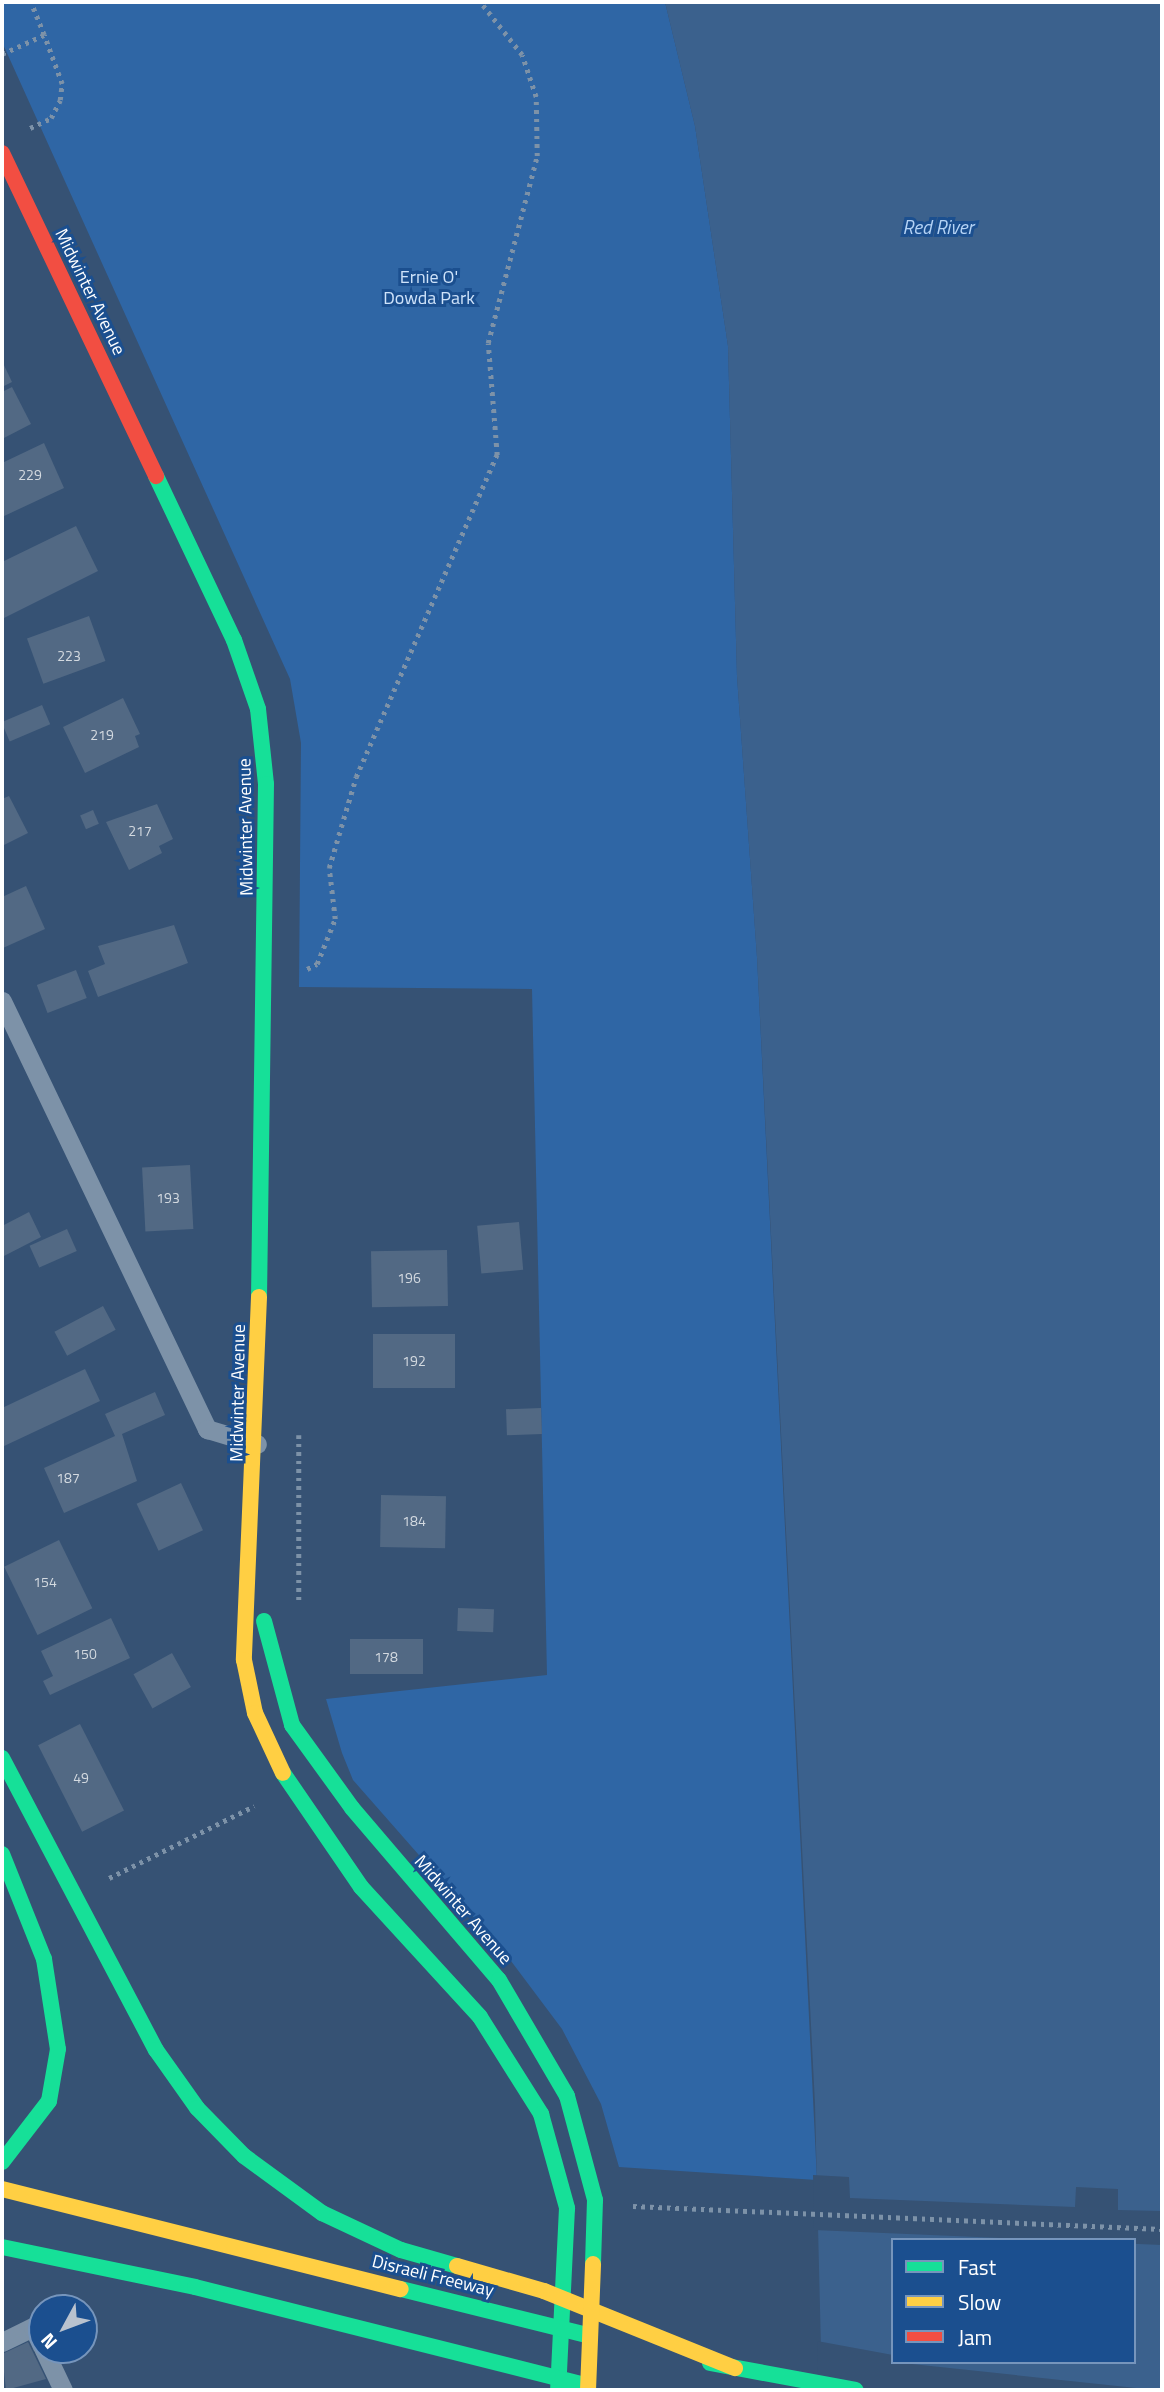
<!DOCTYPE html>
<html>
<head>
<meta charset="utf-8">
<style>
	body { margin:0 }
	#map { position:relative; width:1164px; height:2392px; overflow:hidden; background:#365274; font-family:"Titillium Web",sans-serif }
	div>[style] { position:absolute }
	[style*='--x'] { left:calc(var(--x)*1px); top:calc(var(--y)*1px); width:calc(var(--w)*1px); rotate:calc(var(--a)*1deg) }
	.green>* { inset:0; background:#2f66a5 }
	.water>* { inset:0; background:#3b618d }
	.pier>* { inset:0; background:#365274 }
	.building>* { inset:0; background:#526984; transform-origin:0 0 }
	.path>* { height:4.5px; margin-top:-2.25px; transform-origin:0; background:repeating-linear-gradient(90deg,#7d92a8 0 3.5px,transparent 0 8.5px) }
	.lane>* { height:19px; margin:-9.5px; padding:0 9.5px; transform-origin:9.5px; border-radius:9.5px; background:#7d92a8 }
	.fast>* { height:16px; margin:-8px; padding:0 8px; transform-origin:8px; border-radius:8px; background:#16e098 }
	.slow>* { height:16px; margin:-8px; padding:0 8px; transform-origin:8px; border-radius:8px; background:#ffcf43 }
	.jam>* { height:16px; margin:-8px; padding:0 8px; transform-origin:8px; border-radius:8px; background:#f24e42 }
	span { translate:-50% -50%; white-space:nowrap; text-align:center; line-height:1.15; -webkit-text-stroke:6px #1b4f8f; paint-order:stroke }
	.number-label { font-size:14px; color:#d4dae0 }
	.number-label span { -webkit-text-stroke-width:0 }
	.park-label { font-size:18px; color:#cfe3fa }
	.street-label { font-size:18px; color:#fff }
	.water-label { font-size:19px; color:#b5d3f5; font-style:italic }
	.frame { position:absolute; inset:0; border:4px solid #fff; pointer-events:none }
	.legend { position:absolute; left:891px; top:2238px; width:245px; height:126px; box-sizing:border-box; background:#1b4f8f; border:2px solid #7695bc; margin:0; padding:9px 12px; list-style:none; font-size:21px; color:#fff }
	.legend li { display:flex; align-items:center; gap:14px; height:35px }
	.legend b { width:35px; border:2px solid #7695bc }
	.north { position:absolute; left:28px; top:2294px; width:70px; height:70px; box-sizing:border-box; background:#1b4f8f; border:2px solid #7695bc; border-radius:50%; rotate:229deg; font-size:19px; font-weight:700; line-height:28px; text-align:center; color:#fff }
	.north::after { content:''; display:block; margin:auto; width:24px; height:32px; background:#b9c2ce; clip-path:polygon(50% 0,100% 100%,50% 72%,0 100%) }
</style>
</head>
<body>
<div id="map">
	<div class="green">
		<div style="clip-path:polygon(2px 2px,665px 2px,695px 126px,728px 346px,737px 676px,757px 957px,817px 2180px,619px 2167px,601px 2104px,562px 2029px,505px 1953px,353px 1780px,342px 1753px,326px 1699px,547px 1675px,532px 989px,299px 987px,301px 743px,290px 679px,2px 42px)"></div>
	</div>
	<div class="water">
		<div style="clip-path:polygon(evenodd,665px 2px,1162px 2px,1162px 2390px,822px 2390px,815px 2104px,757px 957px,737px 676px,728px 346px,695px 126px,665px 2px,893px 2240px,1134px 2240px,1134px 2362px,893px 2362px,893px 2240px)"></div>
	</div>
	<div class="pier">
		<div style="clip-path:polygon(813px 2175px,849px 2177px,850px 2198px,1075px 2207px,1076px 2187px,1118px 2189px,1118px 2210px,1162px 2211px,1162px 2245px,814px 2230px)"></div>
		<div style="clip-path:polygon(817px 2341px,893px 2355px,893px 2362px,1155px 2390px,818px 2390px)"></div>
	</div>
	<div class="building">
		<div style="clip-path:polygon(2px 361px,12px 382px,2px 387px)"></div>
		<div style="clip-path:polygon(12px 387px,31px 424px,2px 439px,2px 392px)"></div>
		<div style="clip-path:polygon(44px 443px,64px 488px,2px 517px,2px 463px)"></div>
		<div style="clip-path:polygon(76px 526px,98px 571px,2px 619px,2px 562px)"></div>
		<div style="left:89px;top:616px;width:48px;height:66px;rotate:70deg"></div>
		<div style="clip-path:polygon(123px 698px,140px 734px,135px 736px,139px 747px,85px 773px,63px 727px)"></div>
		<div style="left:42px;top:705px;width:21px;height:44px;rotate:67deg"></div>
		<div style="clip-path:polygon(9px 796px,28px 833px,2px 846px,2px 799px)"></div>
		<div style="clip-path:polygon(157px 804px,173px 839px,159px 846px,162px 853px,129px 870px,106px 822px)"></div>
		<div style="left:93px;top:810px;width:15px;height:14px;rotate:67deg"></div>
		<div style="clip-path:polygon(26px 886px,45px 929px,3px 948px,2px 897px)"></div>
		<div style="clip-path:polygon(174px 925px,188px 963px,98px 997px,88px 971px,105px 964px,98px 946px)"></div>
		<div style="left:76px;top:970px;width:30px;height:42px;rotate:69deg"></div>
		<div style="left:190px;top:1165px;width:64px;height:48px;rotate:87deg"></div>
		<div style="clip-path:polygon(29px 1212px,41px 1237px,2px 1257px,2px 1226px)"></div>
		<div style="left:519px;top:1222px;width:48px;height:42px;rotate:85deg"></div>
		<div style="left:67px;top:1229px;width:24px;height:41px;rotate:66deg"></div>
		<div style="left:447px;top:1250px;width:56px;height:76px;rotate:89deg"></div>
		<div style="left:103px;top:1306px;width:27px;height:55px;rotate:62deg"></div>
		<div style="left:373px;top:1334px;width:82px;height:54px"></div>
		<div style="clip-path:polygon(85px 1369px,100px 1401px,2px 1447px,2px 1408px)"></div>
		<div style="clip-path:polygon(155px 1392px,165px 1415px,122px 1434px,137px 1481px,64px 1513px,44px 1468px,115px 1436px,105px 1414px)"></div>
		<div style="left:541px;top:1408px;width:26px;height:35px;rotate:88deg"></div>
		<div style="left:181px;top:1483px;width:52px;height:49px;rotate:65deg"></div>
		<div style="left:381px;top:1495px;width:65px;height:52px;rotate:1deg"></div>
		<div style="left:59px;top:1540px;width:76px;height:61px;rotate:64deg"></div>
		<div style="left:458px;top:1608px;width:36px;height:23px;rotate:2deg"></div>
		<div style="clip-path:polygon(111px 1618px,130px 1658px,50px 1695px,43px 1681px,53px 1676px,41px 1651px)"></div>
		<div style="left:423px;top:1639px;width:35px;height:73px;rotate:90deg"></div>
		<div style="left:172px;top:1653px;width:39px;height:44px;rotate:61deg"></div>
		<div style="left:80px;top:1724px;width:97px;height:47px;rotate:63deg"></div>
		<div style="clip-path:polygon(28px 2342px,46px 2379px,6px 2390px,2px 2354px)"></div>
	</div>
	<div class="path">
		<div style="--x:2;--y:54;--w:46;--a:-24.3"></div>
		<div style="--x:44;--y:35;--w:35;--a:-112"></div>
		<div style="--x:30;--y:128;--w:23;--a:-25"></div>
		<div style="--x:51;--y:118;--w:20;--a:-63"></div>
		<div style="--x:60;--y:100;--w:16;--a:-83"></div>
		<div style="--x:62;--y:84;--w:52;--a:-110.2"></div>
		<div style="--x:307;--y:969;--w:11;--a:-27"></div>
		<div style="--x:317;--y:964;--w:48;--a:-68.2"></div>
		<div style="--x:335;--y:919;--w:51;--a:-96.7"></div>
		<div style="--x:329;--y:868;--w:95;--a:-73.5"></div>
		<div style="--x:356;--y:777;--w:352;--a:-66.4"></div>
		<div style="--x:497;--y:455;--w:112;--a:-94.6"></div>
		<div style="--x:488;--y:343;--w:193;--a:-75.3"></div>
		<div style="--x:537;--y:156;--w:59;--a:-91"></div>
		<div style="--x:536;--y:97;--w:44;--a:-108.4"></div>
		<div style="--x:522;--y:55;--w:68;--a:-128.4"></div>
		<div style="--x:299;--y:1435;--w:166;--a:90"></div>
		<div style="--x:109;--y:1878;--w:162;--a:-26.4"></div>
		<div style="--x:633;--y:2206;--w:529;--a:2.49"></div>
	</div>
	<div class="lane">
		<div style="--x:2;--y:1001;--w:475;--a:64.4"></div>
		<div style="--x:207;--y:1429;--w:52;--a:16.7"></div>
		<div style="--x:2;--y:2342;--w:34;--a:-26"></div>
		<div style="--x:33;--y:2327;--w:21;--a:65"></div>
		<div style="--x:44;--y:2350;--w:44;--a:64.6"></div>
	</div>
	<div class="fast">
		<div style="--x:156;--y:476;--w:182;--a:64.6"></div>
		<div style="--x:234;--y:640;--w:73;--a:70.8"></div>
		<div style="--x:258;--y:709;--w:75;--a:83.9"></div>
		<div style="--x:266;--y:784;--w:513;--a:90.78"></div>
		<div style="--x:264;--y:1621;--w:108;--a:74.9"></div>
		<div style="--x:292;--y:1725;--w:102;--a:54.1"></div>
		<div style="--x:352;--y:1808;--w:226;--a:49.5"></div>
		<div style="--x:499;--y:1980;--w:134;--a:59.6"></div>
		<div style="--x:567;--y:2096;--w:108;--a:74.9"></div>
		<div style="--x:595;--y:2200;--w:64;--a:91.8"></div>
		<div style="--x:2;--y:1758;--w:330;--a:62.2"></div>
		<div style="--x:156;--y:2050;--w:71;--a:54.7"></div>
		<div style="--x:197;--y:2108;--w:67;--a:45.6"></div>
		<div style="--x:244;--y:2156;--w:97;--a:36.2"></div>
		<div style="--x:322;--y:2213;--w:87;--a:25.1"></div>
		<div style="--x:401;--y:2250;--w:58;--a:15.9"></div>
		<div style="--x:283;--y:1773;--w:138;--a:55.6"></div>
		<div style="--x:361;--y:1887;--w:176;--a:47.5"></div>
		<div style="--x:480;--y:2017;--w:115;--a:57.8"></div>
		<div style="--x:541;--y:2114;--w:98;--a:74.5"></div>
		<div style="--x:567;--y:2208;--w:182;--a:92.8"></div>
		<div style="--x:2;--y:1854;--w:113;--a:68.2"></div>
		<div style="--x:44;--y:1959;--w:91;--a:81.2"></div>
		<div style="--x:58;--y:2049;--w:53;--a:99.8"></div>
		<div style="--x:49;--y:2101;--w:77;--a:127.6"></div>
		<div style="--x:2;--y:2247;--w:197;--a:11.7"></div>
		<div style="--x:195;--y:2287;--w:399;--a:14.1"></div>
		<div style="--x:401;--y:2289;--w:192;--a:13.9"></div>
		<div style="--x:710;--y:2363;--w:148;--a:10.5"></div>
	</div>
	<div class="slow">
		<div style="--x:259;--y:1297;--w:363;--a:92.4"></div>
		<div style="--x:244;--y:1660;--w:54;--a:78.3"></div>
		<div style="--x:255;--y:1713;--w:66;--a:65"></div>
		<div style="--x:2;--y:2189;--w:411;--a:14.1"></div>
		<div style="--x:457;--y:2266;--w:91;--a:16"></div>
		<div style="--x:544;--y:2291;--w:206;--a:22"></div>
		<div style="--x:588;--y:2390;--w:126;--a:-87.7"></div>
	</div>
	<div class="jam">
		<div style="--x:2;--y:153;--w:358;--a:64.5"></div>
	</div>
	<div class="number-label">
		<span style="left:30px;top:475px">229</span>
		<span style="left:69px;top:656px">223</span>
		<span style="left:102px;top:735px">219</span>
		<span style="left:140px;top:831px">217</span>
		<span style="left:168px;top:1198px">193</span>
		<span style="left:409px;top:1278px">196</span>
		<span style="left:414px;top:1361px">192</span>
		<span style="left:68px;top:1478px">187</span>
		<span style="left:414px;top:1521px">184</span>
		<span style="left:45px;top:1582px">154</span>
		<span style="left:85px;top:1654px">150</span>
		<span style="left:386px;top:1657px">178</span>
		<span style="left:81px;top:1778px">49</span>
	</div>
	<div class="park-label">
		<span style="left:429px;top:288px">Ernie O'<br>Dowda Park</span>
	</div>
	<div class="street-label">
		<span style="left:90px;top:292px;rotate:64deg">Midwinter Avenue</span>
		<span style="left:246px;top:827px;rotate:-91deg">Midwinter Avenue</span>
		<span style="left:238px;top:1393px;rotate:-89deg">Midwinter Avenue</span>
		<span style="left:463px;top:1910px;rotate:49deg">Midwinter Avenue</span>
		<span style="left:433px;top:2276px;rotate:14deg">Disraeli Freeway</span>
	</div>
	<div class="water-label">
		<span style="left:938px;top:227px">Red River</span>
	</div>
	<div class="frame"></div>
	<ul class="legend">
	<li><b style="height:9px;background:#16e098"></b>Fast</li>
	<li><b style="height:9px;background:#ffcf43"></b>Slow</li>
	<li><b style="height:9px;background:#f24e42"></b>Jam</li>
	</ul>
	<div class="north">N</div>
</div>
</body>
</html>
